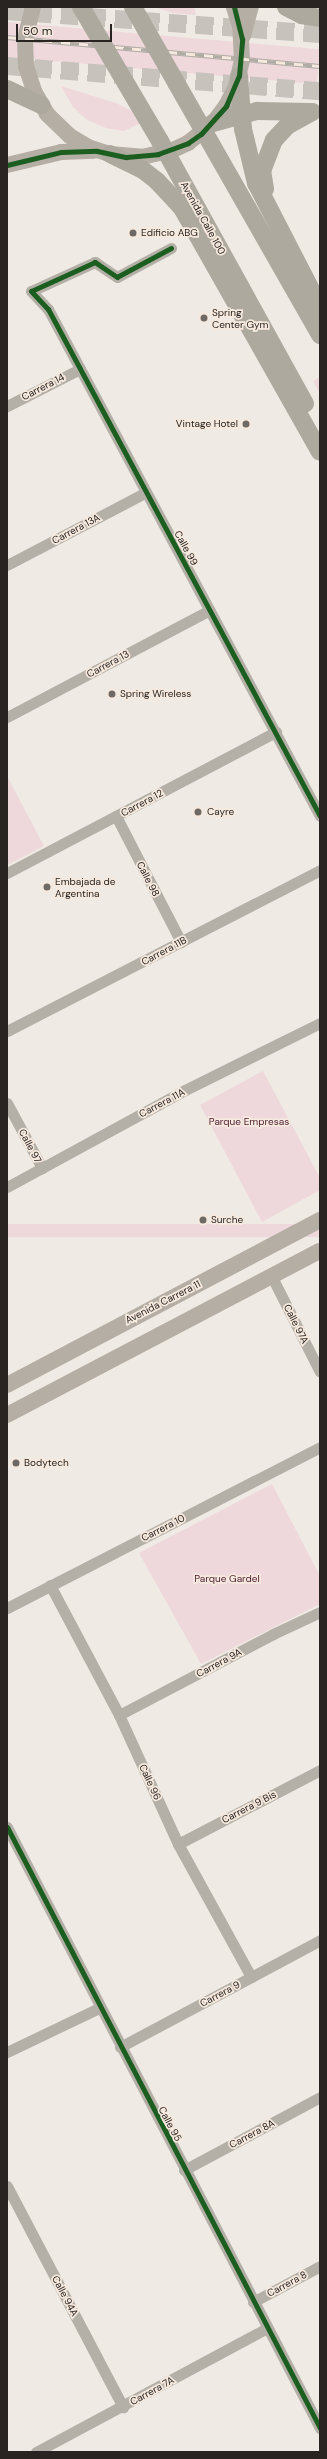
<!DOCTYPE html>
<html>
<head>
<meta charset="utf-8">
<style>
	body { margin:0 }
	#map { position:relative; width:327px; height:2459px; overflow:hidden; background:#f0eae4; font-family:"DM Sans",sans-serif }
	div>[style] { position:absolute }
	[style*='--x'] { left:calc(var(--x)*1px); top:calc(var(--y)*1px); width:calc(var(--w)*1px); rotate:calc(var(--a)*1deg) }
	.green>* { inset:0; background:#eed8dc; transform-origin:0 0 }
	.primary-tunnel>* { height:18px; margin-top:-9px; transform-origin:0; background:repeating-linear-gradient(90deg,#c8c2bd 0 18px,transparent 0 27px) }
	.minor>* { height:11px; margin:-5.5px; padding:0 5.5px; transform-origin:5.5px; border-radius:5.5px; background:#b4b0a7 }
	.secondary>* { height:16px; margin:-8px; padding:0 8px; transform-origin:8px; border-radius:8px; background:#b4aea4 }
	.primary>* { height:18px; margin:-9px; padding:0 9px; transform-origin:9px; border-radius:9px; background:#aea99e }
	.rail>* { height:4.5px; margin-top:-2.25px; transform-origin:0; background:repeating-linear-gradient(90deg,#f6e9de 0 9px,#b0aca4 0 18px); box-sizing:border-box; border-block:1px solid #b0aca4 }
	.primary-bridge>* { height:18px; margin:-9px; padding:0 9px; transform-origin:9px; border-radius:9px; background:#aea99e }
	.cycleway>* { height:5px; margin:-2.5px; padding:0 2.5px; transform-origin:2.5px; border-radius:2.5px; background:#1b5e20 }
	.dots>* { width:11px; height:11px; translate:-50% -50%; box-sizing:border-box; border:2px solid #f6e9de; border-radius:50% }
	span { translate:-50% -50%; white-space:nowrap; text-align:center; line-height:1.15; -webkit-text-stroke:3.5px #f6e9de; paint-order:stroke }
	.street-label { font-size:10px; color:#292421 }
	.poi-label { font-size:10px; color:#292421 }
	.left { translate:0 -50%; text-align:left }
	.right { translate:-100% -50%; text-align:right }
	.park-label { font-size:10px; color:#4c1b2f }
	.frame { position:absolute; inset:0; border:8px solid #292421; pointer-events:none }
	.scale { position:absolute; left:16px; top:24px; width:96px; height:18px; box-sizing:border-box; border:2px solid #292421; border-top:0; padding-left:5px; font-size:12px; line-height:14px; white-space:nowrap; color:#292421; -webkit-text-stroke:3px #f6e9de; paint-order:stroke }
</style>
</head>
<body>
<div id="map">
	<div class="green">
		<div style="clip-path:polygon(154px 7px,194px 7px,196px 15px,173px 13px)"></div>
		<div style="left:7px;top:22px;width:314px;height:35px;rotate:5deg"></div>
		<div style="clip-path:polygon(61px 86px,116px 103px,149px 119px,124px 131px,106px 128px,87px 120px,73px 107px)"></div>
		<div style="clip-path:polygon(320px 377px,320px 394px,313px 381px)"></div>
		<div style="clip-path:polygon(7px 776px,44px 846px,7px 865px)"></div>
		<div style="clip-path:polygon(263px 1071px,320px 1178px,320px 1190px,262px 1222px,200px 1105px)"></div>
		<div style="left:320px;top:1224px;width:13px;height:354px;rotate:90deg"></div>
		<div style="clip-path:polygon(272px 1484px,320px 1576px,320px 1604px,201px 1664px,139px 1553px)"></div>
	</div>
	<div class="primary-tunnel">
		<div style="--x:7;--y:11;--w:314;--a:4.2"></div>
		<div style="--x:7;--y:66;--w:314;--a:4.6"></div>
	</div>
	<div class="minor">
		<div style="--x:171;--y:248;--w:61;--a:151.8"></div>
		<div style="--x:117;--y:277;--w:27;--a:-146"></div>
		<div style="--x:95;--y:262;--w:70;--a:155.6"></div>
		<div style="--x:31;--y:291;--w:25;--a:47"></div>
		<div style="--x:48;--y:309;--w:575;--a:61.79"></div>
		<div style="--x:7;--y:406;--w:82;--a:-26.9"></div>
		<div style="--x:7;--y:565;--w:156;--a:-27.6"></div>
		<div style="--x:7;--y:717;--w:229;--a:-27.8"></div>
		<div style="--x:116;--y:816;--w:142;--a:62.7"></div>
		<div style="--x:7;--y:873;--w:304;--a:-27.7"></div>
		<div style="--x:7;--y:1031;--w:352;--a:-27.2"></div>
		<div style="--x:7;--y:1103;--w:74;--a:61.7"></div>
		<div style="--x:7;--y:1187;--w:203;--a:-28.6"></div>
		<div style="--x:185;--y:1090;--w:151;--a:-26.4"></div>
		<div style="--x:272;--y:1277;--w:106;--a:63.2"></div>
		<div style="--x:50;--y:1585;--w:147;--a:62"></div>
		<div style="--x:119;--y:1715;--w:142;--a:65.4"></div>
		<div style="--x:178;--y:1844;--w:152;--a:61.2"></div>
		<div style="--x:7;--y:1608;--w:352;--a:-27.2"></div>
		<div style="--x:119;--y:1715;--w:174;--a:-27.7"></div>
		<div style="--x:273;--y:1634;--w:52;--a:-25.1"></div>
		<div style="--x:7;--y:1827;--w:678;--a:62.49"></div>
		<div style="--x:178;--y:1844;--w:160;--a:-27.5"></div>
		<div style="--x:120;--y:2047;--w:227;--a:-28.1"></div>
		<div style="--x:7;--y:2052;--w:102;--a:-25.6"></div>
		<div style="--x:184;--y:2170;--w:154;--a:-28.2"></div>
		<div style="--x:7;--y:2186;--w:250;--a:62.3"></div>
		<div style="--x:253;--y:2302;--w:76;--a:-28.2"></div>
		<div style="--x:36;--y:2452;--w:262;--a:-28.2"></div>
	</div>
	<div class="secondary">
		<div style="--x:33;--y:7;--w:33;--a:104"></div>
		<div style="--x:25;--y:39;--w:27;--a:88"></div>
		<div style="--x:26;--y:66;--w:28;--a:72"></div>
		<div style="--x:35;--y:93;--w:24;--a:60"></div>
		<div style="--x:47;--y:114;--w:32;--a:44"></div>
		<div style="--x:70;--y:136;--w:21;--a:31"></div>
		<div style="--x:88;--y:147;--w:23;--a:18"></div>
		<div style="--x:110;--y:154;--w:32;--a:5"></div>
		<div style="--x:142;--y:157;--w:32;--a:-13"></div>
		<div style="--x:173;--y:150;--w:17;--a:-25"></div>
		<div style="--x:188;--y:143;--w:32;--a:-39"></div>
		<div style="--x:213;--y:123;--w:21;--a:-53"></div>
		<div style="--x:226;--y:106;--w:22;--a:-63"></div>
		<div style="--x:236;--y:86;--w:27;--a:-77"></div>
		<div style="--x:242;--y:60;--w:34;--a:-93"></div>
		<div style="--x:240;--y:26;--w:20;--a:-108"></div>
		<div style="--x:243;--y:36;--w:30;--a:-75"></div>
		<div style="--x:7;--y:165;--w:56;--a:-13.5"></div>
		<div style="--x:61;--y:152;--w:33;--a:-2"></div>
		<div style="--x:7;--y:1385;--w:354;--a:-27.8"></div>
		<div style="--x:7;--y:1415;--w:353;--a:-27.7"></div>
	</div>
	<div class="primary">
		<div style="--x:286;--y:7;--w:18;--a:27"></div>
		<div style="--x:302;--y:15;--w:18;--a:9"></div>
		<div style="--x:239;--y:76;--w:53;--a:85.7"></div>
		<div style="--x:243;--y:129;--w:56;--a:76.5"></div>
		<div style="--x:256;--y:183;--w:140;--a:62.7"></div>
		<div style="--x:7;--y:89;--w:38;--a:25"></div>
		<div style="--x:213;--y:123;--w:46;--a:-15.3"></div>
		<div style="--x:257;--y:111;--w:53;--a:1.1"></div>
		<div style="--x:110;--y:154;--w:37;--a:26"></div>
		<div style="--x:143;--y:170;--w:18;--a:38"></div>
		<div style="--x:157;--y:181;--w:37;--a:47"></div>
		<div style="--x:182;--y:208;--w:280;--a:60.5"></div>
		<div style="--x:265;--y:189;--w:18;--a:-99"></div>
		<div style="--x:262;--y:171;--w:33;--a:-69"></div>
		<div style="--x:274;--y:140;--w:19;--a:-47"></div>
		<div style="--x:287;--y:126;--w:29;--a:-29"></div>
	</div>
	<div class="rail">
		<div style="--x:7;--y:37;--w:314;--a:5.3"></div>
	</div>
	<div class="primary-bridge">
		<div style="--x:81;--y:7;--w:156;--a:59.5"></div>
		<div style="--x:160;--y:141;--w:300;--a:61.1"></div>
		<div style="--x:133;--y:7;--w:378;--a:60.3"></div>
	</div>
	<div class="cycleway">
		<div style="--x:7;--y:165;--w:56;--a:-13.5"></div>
		<div style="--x:61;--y:152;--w:36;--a:-2"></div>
		<div style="--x:97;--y:151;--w:30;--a:12"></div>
		<div style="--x:126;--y:157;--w:32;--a:-5"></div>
		<div style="--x:158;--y:154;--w:32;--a:-20"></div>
		<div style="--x:188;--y:143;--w:16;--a:-35"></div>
		<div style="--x:201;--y:134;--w:38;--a:-48"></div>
		<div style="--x:226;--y:106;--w:33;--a:-67"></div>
		<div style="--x:239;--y:76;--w:37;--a:-85"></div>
		<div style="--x:242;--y:39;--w:33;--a:-104"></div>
		<div style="--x:171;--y:248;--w:61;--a:151.8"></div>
		<div style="--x:117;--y:277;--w:27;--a:-146"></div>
		<div style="--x:95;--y:262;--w:70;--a:155.6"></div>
		<div style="--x:31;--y:291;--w:25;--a:47"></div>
		<div style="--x:48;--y:309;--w:575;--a:61.79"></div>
		<div style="--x:7;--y:1827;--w:678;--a:62.49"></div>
	</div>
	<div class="dots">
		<div style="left:133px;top:233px;background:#6f6965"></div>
		<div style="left:204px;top:318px;background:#6f6965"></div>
		<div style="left:246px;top:424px;background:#6f6965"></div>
		<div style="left:112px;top:694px;background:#6f6965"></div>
		<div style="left:198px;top:812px;background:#6f6965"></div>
		<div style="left:47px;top:887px;background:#6f6965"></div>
		<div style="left:203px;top:1220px;background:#6f6965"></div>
		<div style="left:16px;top:1463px;background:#6f6965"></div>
	</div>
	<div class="street-label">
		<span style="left:203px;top:218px;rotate:61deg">Avenida Calle 100</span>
		<span style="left:43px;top:387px;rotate:-27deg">Carrera 14</span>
		<span style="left:76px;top:529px;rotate:-28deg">Carrera 13A</span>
		<span style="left:186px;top:548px;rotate:61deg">Calle 99</span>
		<span style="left:108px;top:664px;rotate:-28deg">Carrera 13</span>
		<span style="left:142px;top:803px;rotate:-28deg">Carrera 12</span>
		<span style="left:148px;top:879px;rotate:63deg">Calle 98</span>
		<span style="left:164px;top:951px;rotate:-28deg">Carrera 11B</span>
		<span style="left:162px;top:1103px;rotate:-28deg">Carrera 11A</span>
		<span style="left:30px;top:1146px;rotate:62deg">Calle 97</span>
		<span style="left:163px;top:1302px;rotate:-27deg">Avenida Carrera 11</span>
		<span style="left:296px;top:1324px;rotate:63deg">Calle 97A</span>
		<span style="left:163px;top:1528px;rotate:-27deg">Carrera 10</span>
		<span style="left:219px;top:1663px;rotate:-28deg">Carrera 9A</span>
		<span style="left:150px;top:1782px;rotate:65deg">Calle 96</span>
		<span style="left:249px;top:1807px;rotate:-27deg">Carrera 9 Bis</span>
		<span style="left:220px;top:1994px;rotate:-28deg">Carrera 9</span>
		<span style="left:170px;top:2124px;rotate:62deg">Calle 95</span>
		<span style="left:252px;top:2134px;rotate:-28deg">Carrera 8A</span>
		<span style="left:287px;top:2284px;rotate:-28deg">Carrera 8</span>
		<span style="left:65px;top:2296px;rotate:62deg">Calle 94A</span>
		<span style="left:152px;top:2391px;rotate:-29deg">Carrera 7A</span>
	</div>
	<div class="poi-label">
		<span class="left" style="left:141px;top:233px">Edificio ABG</span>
		<span class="left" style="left:212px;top:318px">Spring<br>Center Gym</span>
		<span class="right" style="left:238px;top:424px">Vintage Hotel</span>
		<span class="left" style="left:120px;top:694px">Spring Wireless</span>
		<span class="left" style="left:207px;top:812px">Cayre</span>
		<span class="left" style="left:55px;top:887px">Embajada de<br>Argentina</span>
		<span class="left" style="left:211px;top:1220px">Surche</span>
		<span class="left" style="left:24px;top:1463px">Bodytech</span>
	</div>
	<div class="park-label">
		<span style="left:249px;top:1122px">Parque Empresas</span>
		<span style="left:227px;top:1579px">Parque Gardel</span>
	</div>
	<div class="frame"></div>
	<div class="scale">50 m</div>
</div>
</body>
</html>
